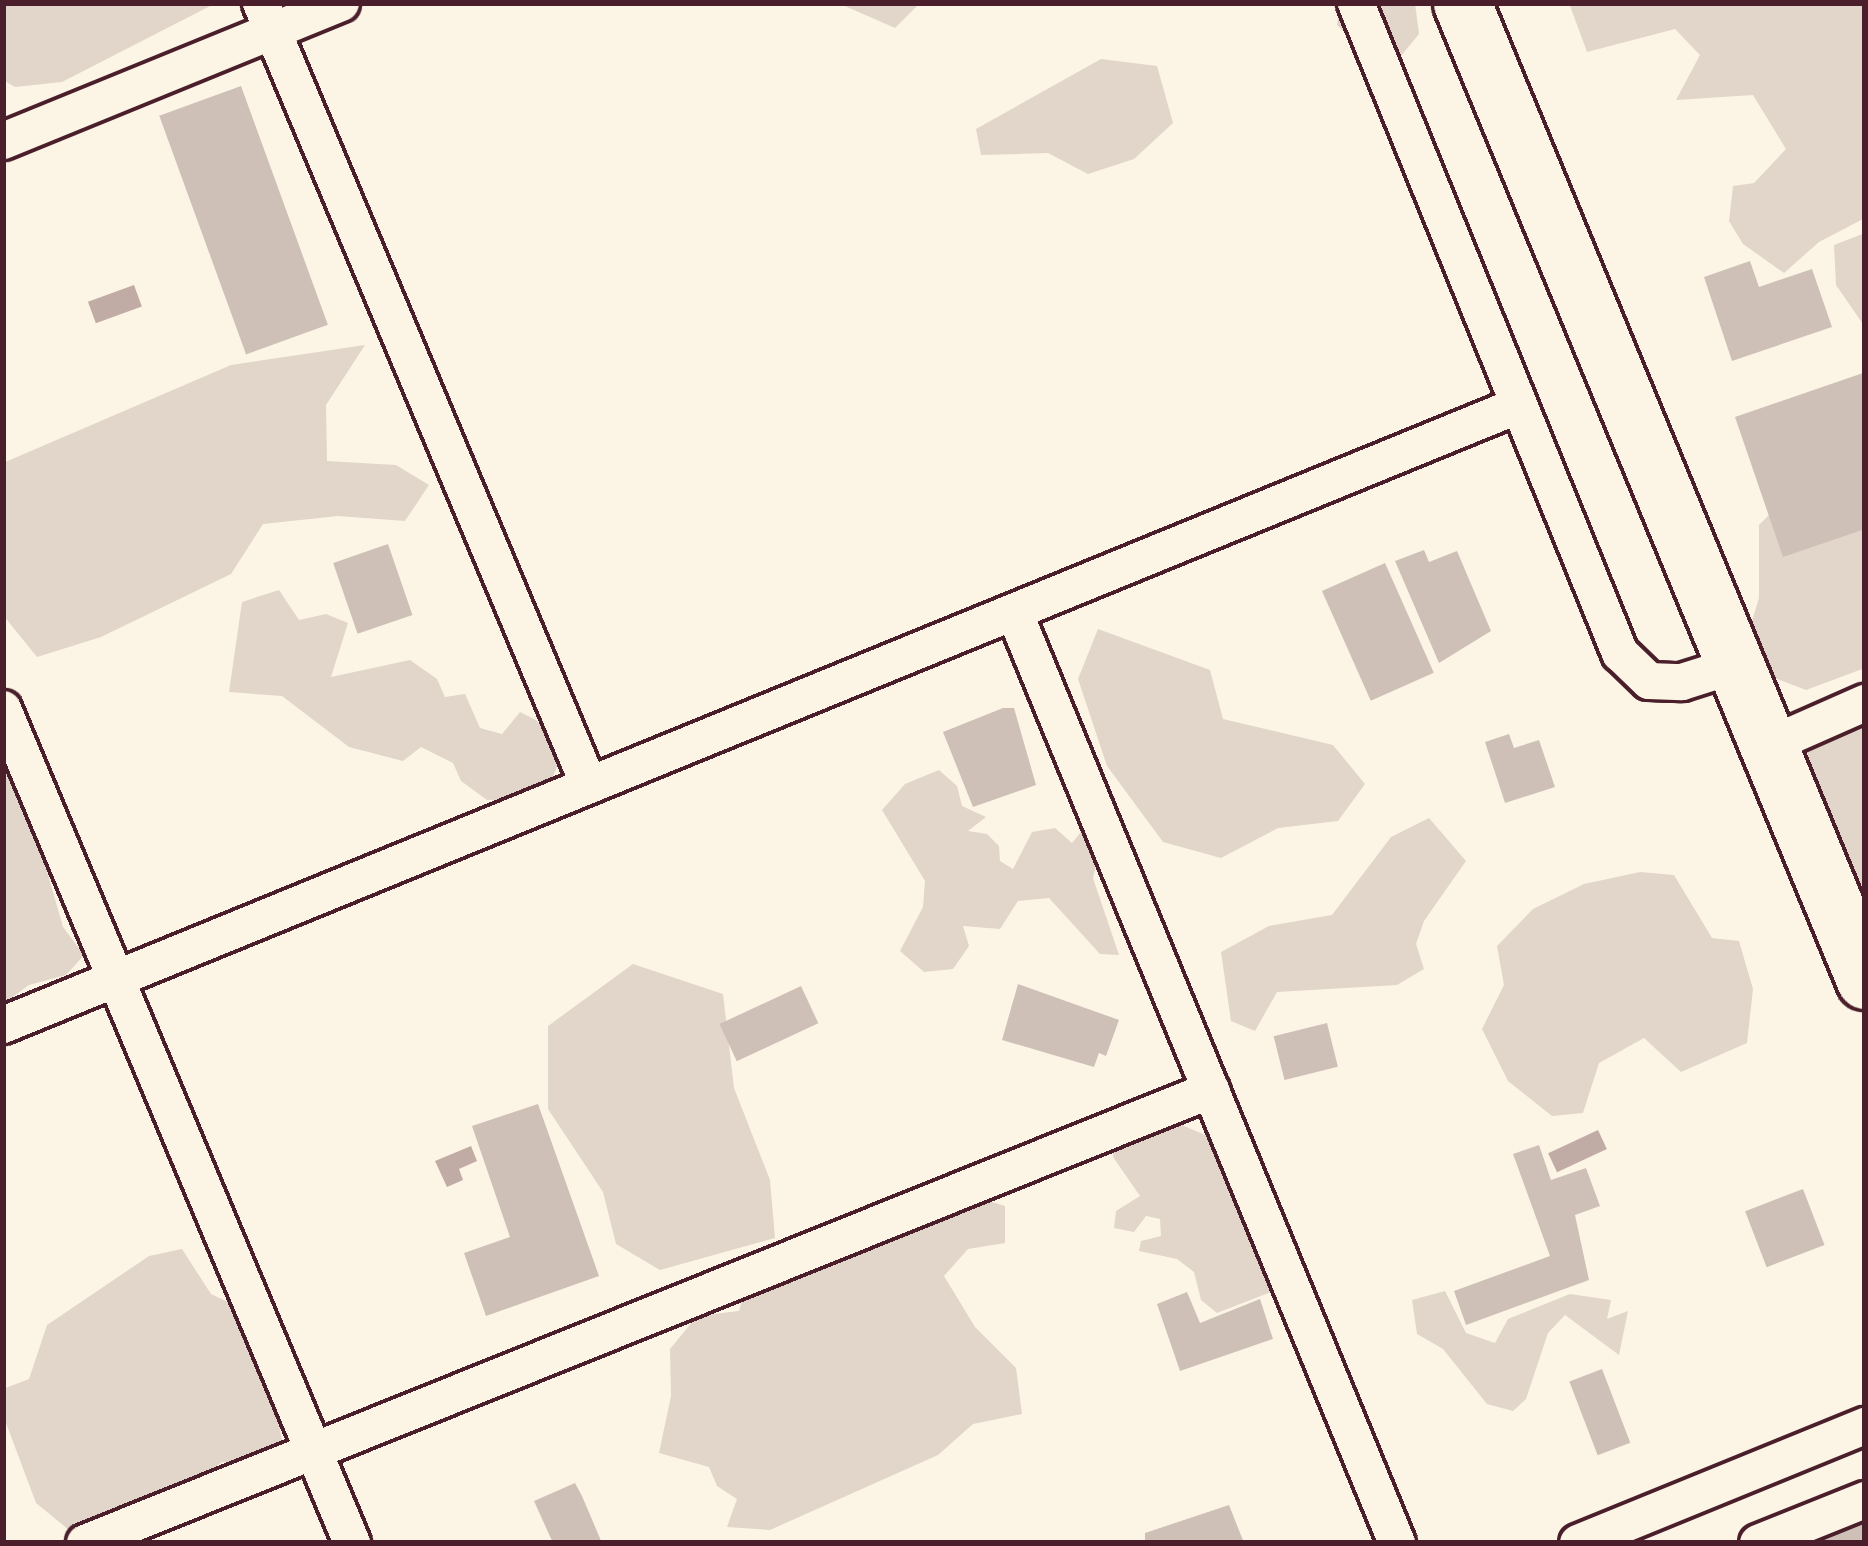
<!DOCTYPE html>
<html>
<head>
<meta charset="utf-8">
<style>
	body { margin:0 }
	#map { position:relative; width:1868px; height:1546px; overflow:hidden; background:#fcf5e5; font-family:Itim,sans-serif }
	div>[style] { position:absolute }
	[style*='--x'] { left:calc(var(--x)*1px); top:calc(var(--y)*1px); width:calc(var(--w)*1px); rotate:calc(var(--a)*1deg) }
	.green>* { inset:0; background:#e2d5ca }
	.water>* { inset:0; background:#c0aca5; transform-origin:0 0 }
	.building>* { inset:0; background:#cfc0b7; transform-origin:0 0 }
	.roads { filter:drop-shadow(3px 0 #4a1f2b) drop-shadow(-3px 0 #4a1f2b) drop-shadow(0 3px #4a1f2b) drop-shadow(0 -3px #4a1f2b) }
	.street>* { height:36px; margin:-18px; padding:0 18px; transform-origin:18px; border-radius:18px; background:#fcf5e5 }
	.primary>* { height:57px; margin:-28.5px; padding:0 28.5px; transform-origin:28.5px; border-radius:28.5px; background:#fcf5e5 }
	span { translate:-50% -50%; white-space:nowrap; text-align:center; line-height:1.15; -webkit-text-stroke:10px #fcf5e5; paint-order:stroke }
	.frame { position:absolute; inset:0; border:6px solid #4a1f2b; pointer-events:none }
</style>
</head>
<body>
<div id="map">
	<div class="green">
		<div style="clip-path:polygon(3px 3px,216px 3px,62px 82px,15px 87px,3px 80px)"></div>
		<div style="clip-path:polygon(838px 3px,920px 3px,895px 28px)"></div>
		<div style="clip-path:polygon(1340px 3px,1415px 3px,1419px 34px,1387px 73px,1337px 25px)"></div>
		<div style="clip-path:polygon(1569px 3px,1865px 3px,1865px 218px,1819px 242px,1784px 273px,1743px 244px,1729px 221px,1733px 186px,1754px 183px,1786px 149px,1753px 95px,1676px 100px,1700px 55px,1675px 29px,1587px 52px)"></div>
		<div style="clip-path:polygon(1101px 59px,1157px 66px,1173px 123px,1134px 159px,1088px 174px,1048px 153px,981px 155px,976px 129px)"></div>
		<div style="clip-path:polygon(1865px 233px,1865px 327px,1836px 285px,1834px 245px)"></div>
		<div style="clip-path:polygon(365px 345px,326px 405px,327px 461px,396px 465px,429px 485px,405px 521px,338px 516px,263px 524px,231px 574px,101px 637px,37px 657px,3px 615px,3px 463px,231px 365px)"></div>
		<div style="clip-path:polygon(1785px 499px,1847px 528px,1865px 526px,1865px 668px,1806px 690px,1739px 664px,1759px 598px,1759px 525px)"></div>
		<div style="clip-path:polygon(279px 590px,299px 620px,326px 614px,348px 623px,331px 677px,410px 660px,437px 679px,445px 697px,465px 694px,480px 728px,502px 734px,520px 712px,536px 720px,564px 750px,551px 781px,526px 799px,487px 800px,461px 781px,453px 763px,421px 747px,403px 761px,349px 747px,282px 696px,229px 692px,242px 602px)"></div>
		<div style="clip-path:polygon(1098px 629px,1210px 670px,1223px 719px,1333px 745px,1365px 784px,1338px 821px,1278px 828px,1221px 858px,1163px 842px,1107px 766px,1078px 679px)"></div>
		<div style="clip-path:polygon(1865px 717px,1865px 911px,1813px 798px,1805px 730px)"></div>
		<div style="clip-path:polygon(3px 764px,24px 791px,63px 927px,84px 955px,66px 975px,29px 985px,3px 1004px)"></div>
		<div style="clip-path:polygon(939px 770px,957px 786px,962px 806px,986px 817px,968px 831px,987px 834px,999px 846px,1000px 861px,1013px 869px,1032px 832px,1055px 828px,1072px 843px,1085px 827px,1100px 848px,1093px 878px,1119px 955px,1100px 954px,1049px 898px,1018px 901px,1000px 929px,963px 926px,969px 946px,953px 969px,924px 972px,900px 951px,923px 907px,925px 881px,882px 810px,905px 784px)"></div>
		<div style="clip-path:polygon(1429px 818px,1466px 861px,1424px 921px,1416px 944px,1424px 969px,1397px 985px,1277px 992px,1255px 1031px,1231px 1021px,1221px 952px,1269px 926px,1332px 915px,1391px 837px)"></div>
		<div style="clip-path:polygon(1640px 872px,1674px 875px,1712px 938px,1739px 941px,1753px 989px,1747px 1043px,1681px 1072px,1644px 1038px,1599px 1063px,1583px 1113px,1552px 1116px,1508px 1081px,1482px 1029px,1504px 985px,1497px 946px,1533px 909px,1584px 884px)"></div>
		<div style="clip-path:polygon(633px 964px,723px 994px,734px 1088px,770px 1180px,775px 1238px,660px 1270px,616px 1244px,603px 1192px,548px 1109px,548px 1026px)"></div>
		<div style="clip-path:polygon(1161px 1116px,1212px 1138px,1271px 1292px,1217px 1313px,1201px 1300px,1194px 1272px,1177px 1259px,1139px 1251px,1141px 1241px,1161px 1236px,1160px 1219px,1146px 1216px,1134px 1232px,1114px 1228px,1116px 1211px,1140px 1196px,1113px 1157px,1115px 1143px)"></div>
		<div style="clip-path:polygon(979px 1198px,1005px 1206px,1005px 1243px,968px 1249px,944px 1276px,975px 1327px,1016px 1368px,1022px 1414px,973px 1424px,938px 1455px,770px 1530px,727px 1527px,737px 1499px,717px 1486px,709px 1467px,659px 1453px,671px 1396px,670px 1349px,697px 1316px,739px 1311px,749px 1276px)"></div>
		<div style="clip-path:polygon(182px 1249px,211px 1294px,259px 1317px,282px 1441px,262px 1462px,222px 1462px,155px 1514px,69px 1530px,36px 1503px,3px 1415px,3px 1389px,29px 1379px,47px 1325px,149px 1256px)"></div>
		<div style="clip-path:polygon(1445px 1291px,1466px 1333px,1495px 1343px,1508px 1319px,1570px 1294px,1611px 1300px,1607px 1319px,1628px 1311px,1619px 1355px,1565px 1315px,1548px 1333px,1526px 1399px,1513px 1411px,1487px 1404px,1443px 1349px,1417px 1334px,1412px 1300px)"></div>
	</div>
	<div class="water">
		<div style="left:134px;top:285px;width:23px;height:49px;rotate:70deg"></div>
		<div style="left:1598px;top:1130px;width:21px;height:55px;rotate:65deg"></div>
		<div style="clip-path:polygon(471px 1146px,477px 1161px,459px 1169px,463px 1180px,447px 1187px,435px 1161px)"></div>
	</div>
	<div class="building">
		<div style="left:241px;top:86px;width:254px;height:87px;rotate:70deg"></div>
		<div style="clip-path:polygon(1750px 261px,1759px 287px,1812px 269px,1832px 327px,1732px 361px,1704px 277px)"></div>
		<div style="clip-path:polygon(1863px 373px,1865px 529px,1783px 557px,1735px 417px)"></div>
		<div style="left:388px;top:544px;width:75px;height:58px;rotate:71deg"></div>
		<div style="clip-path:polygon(1424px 550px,1429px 562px,1457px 551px,1491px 631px,1439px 663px,1395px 561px)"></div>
		<div style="left:1385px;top:563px;width:120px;height:69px;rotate:66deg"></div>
		<div style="clip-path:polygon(1003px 708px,1014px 708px,1036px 785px,973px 807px,943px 732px)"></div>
		<div style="clip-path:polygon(1509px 734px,1514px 748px,1539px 740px,1555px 787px,1505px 803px,1485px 742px)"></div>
		<div style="clip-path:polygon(1018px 984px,1119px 1020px,1106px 1056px,1099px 1053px,1094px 1067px,1002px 1040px)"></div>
		<div style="left:801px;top:986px;width:41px;height:90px;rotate:65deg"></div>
		<div style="left:1327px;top:1023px;width:45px;height:55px;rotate:76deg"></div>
		<div style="clip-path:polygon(538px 1104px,599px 1276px,486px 1316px,464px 1253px,510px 1237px,472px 1126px)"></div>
		<div style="clip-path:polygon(1539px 1145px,1551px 1180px,1586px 1168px,1600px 1206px,1575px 1215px,1589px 1280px,1466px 1325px,1454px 1291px,1550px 1256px,1513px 1154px)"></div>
		<div style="left:1803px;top:1189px;width:60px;height:62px;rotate:69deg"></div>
		<div style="clip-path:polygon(1187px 1292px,1200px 1323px,1260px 1299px,1273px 1339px,1180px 1371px,1157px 1304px)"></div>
		<div style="left:1602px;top:1369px;width:79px;height:35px;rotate:69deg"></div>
		<div style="clip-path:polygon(575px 1483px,582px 1496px,602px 1543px,553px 1543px,534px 1501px)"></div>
		<div style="clip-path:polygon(1229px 1505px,1244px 1543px,1145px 1543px,1145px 1533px)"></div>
		<div style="clip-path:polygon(1865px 1508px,1865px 1543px,1774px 1543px)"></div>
	</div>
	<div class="roads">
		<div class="street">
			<div style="--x:261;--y:3;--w:848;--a:67.25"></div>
			<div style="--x:1356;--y:3;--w:702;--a:67.9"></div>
			<div style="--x:1620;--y:653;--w:40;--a:44"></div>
			<div style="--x:1649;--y:681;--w:33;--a:2"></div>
			<div style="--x:1682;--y:682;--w:60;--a:-17.5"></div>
			<div style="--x:3;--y:141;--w:365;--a:-22.2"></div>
			<div style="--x:1015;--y:614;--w:1004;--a:67.65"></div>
			<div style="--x:3;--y:709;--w:904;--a:67.29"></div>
			<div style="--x:1772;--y:744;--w:102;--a:-23.8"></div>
			<div style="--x:3;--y:1025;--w:1638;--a:-22.24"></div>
			<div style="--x:85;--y:1543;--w:1214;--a:-21.92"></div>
			<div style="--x:1578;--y:1543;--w:310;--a:-22.2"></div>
			<div style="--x:1758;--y:1543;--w:115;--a:-21.9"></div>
		</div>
		<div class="primary">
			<div style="--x:1462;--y:3;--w:1057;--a:67.58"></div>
		</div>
	</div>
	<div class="frame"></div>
</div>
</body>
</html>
